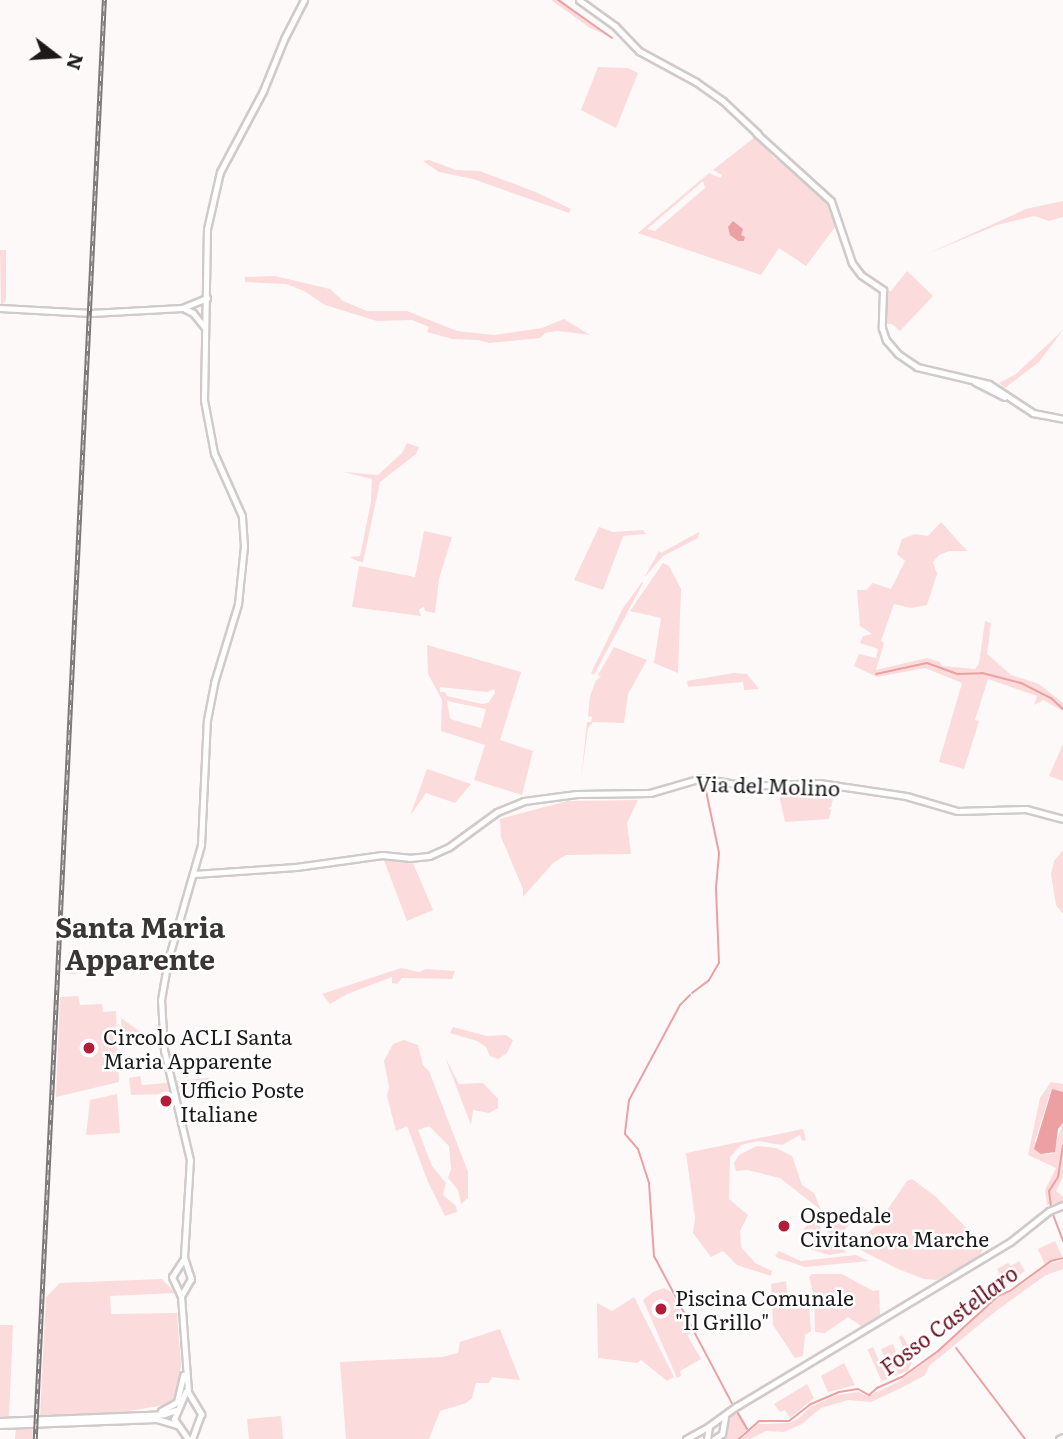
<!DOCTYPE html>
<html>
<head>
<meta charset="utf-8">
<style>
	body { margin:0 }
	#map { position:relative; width:1063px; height:1439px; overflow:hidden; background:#fef9f9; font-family:Literata,serif }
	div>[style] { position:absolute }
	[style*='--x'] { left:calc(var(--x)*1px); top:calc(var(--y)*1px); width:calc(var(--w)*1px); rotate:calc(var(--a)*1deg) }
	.green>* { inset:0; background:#fbdbdb; transform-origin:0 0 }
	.water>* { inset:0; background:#eca0a2 }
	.stream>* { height:2px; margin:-1px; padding:0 1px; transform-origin:1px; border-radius:1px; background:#eca0a2 }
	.roads { filter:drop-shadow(2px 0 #d0caca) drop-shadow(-2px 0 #d0caca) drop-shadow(0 2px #d0caca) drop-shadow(0 -2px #d0caca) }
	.tertiary>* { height:5px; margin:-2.5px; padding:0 2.5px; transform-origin:2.5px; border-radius:2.5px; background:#fff }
	.secondary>* { height:5px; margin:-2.5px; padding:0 2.5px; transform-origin:2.5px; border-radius:2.5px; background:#fff }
	.rail>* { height:4.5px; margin-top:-2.25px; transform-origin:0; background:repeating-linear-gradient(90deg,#fff 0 5px,#7d7979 0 10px); box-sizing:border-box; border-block:2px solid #7d7979 }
	.dots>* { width:19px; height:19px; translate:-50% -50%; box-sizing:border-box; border:4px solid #fff; border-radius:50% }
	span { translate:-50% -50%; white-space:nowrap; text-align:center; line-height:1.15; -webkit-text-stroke:5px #fff; paint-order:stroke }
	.street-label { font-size:21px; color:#1b1919 }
	.poi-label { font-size:21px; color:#1b1919 }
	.left { translate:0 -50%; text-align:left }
	.water-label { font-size:23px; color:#680f1e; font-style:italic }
	.district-label { font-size:28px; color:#3b3636; font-weight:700 }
	.north { position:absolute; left:21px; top:21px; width:70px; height:70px; -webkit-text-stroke:5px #fff; paint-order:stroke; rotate:107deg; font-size:19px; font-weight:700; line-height:28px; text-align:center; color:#1b1919 }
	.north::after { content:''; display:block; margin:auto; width:24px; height:32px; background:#1b1919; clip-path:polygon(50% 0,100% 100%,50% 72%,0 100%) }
</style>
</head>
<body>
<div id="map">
	<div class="green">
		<div style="clip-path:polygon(551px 0,561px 0,609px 36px,590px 28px)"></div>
		<div style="clip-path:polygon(598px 67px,628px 68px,638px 73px,616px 128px,581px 110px)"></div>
		<div style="clip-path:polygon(evenodd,756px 136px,775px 159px,781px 159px,804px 177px,806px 184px,812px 184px,827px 201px,838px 223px,806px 266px,779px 248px,761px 275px,638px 233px,709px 173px,720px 178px,722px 175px,713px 170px,756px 136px,703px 181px,705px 188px,655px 231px,647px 229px,703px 181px)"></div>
		<div style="clip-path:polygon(429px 160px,456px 170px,480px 171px,538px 193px,571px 209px,569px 213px,473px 179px,439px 172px,423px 161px)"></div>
		<div style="clip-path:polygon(1063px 201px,1063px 217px,1049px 221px,1034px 216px,997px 225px,927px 254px,1026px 209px)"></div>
		<div style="clip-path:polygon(0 250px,6px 250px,6px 300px,1px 306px)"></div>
		<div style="clip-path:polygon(907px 271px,933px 296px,900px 331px,892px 324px,885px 324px,884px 313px,888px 291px,891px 291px)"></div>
		<div style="clip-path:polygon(275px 276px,330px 289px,343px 301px,367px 311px,407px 311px,457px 331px,494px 335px,542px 328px,564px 319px,590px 335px,557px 331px,545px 333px,540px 338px,489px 343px,478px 340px,452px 339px,427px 332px,429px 327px,412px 320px,377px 321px,325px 305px,304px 291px,286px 284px,245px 282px,245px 277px)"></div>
		<div style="clip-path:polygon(1063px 330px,1039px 362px,1005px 388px,999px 383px,1016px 374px)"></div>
		<div style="clip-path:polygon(407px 443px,419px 447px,416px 454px,380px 482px,363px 562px,357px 561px,350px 557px,360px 556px,371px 502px,372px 479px,344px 472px,378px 475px,402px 453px)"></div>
		<div style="clip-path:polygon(941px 522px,967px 551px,949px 551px,939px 555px,933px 562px,937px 574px,927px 605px,911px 608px,894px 604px,881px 641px,884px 643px,876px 670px,927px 658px,940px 662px,942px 666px,975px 669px,979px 664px,985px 621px,991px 623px,987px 654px,1011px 675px,1039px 684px,1063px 703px,1063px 711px,1043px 700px,1034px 705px,1037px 696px,988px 679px,975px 720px,979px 721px,964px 769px,939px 762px,962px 683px,925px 668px,877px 677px,854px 666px,859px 654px,876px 658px,878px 649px,860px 643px,863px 636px,872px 634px,860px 626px,857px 590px,866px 590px,873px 583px,891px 589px,905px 561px,897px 554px,902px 539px,915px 534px,928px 536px)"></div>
		<div style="clip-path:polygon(599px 527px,613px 532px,643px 530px,646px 534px,623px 536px,603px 590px,574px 580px)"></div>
		<div style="clip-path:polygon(424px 531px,452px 537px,439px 579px,435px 613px,425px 611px,424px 606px,419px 610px,421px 616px,352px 607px,359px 566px,415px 577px)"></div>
		<div style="clip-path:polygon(699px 532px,698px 538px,663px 556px,644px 578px,659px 551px,661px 553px)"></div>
		<div style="clip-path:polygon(663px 563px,669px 566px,681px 589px,678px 673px,654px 663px,661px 618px,630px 611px)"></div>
		<div style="clip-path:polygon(642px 582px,643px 583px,594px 675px,591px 673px,623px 608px)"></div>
		<div style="clip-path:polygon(evenodd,427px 645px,521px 672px,500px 740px,533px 751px,522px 795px,474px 780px,485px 745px,441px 731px,442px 700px,428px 674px,427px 645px,440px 687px,487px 692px,494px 689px,495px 693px,488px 703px,482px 704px,447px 696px,445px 692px,440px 692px,440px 687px,427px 645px,447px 701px,486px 709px,481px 728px,450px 719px,447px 701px)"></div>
		<div style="clip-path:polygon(614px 647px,647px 660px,628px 694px,624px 723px,593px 722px,588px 728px,581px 779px,587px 722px,591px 722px,592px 717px,588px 716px,590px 696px,596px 680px,601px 677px,598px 675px)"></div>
		<div style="clip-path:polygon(734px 673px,747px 674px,759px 689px,744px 690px,743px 682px,688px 687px,687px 681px)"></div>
		<div style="clip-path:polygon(1063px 744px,1063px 781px,1049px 776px)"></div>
		<div style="clip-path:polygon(427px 769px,471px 784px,455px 803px,426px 793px,410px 816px)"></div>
		<div style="clip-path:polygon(818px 785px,835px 790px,831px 807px,828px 808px,831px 810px,829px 819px,785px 822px,777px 786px)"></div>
		<div style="clip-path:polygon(638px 800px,627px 823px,631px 854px,566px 855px,553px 863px,523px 897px,523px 889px,501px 837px,500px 819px,567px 801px)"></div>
		<div style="clip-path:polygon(1063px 850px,1063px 914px,1056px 905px,1051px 874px,1054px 861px)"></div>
		<div style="clip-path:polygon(383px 858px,412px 861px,433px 910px,407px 921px)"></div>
		<div style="left:69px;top:952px;width:11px;height:21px;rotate:10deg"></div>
		<div style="clip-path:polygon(401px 968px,419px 972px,426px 969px,455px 971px,452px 979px,402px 978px,397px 984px,392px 983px,392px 977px,347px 994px,330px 1004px,322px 994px)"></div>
		<div style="clip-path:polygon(78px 996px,80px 1005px,102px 1004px,103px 1012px,116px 1011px,119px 1082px,56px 1097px,60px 997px)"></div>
		<div style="clip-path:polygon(121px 1018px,145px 1035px,146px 1045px,123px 1047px)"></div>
		<div style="clip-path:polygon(453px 1027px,487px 1036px,506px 1035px,513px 1040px,507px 1053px,498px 1059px,490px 1056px,486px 1047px,477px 1041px,450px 1033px)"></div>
		<div style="clip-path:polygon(404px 1040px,418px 1045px,423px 1065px,429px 1071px,468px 1172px,468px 1198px,461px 1204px,458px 1190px,448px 1178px,451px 1169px,449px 1146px,429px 1126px,418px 1130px,432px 1166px,446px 1183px,443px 1195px,456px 1206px,457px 1212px,445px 1216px,428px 1182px,407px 1126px,396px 1131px,387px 1096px,389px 1087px,384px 1061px,393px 1044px)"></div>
		<div style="clip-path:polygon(445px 1057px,459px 1084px,483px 1083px,498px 1099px,498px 1108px,489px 1113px,473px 1110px,471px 1125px)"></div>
		<div style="clip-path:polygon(140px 1076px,142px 1085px,167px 1083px,170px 1094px,131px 1095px,129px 1078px)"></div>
		<div style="clip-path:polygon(209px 1078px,211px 1090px,196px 1094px,192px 1087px,175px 1089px,174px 1081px)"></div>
		<div style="clip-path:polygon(1051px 1082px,1063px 1084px,1063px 1092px,1051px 1090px,1035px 1141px,1041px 1154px,1052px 1154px,1063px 1123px,1063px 1177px,1056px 1191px,1063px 1197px,1063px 1202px,1047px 1205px,1045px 1190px,1056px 1168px,1028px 1155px,1040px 1098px)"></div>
		<div style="clip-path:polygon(117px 1094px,120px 1133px,86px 1135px,90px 1100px)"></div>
		<div style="clip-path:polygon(803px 1129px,806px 1140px,802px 1141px,800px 1135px,782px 1145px,758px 1141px,741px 1145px,730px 1157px,729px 1199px,748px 1215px,740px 1231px,741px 1247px,755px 1263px,772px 1271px,771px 1276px,737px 1265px,723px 1251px,711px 1257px,693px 1233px,695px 1218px,686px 1153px)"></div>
		<div style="clip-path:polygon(757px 1146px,776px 1148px,792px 1156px,802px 1185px,814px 1193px,821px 1210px,780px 1178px,747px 1170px,736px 1171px,734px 1163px,739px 1155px)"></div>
		<div style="clip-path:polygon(912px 1179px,935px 1196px,984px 1246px,980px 1256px,937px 1280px,924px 1279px,898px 1269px,829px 1234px,824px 1218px,831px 1216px,836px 1225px,851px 1217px,862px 1206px,864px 1208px,845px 1229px,847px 1238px,858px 1241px,877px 1225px,907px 1181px)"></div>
		<div style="clip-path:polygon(813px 1218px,817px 1218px,824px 1238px,847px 1252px,829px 1255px,807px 1248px,815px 1239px,803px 1230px)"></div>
		<div style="left:1055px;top:1241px;width:17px;height:19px;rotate:65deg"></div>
		<div style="clip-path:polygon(779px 1251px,801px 1261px,856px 1255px,869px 1261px,805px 1267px,778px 1258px,775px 1256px)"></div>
		<div style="clip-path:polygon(1063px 1260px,1063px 1269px,1046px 1275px,996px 1311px,929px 1366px,925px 1375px,903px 1387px,871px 1402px,848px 1400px,821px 1408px,802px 1424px,784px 1432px,766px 1431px,750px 1439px,741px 1439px,758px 1424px,790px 1423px,799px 1418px,810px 1407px,837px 1395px,858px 1392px,868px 1396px,898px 1382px,938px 1352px,998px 1297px,1011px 1292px,1049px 1264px)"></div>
		<div style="clip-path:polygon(1019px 1261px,1025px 1271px,1006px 1284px,1009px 1289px,998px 1293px,991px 1281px,1000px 1276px,997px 1269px,1008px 1263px,1011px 1266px)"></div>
		<div style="clip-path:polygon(812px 1274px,842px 1274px,873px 1291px,879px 1290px,880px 1315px,861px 1326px,848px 1317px,825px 1333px,815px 1332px,814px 1296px,809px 1277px)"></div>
		<div style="clip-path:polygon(162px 1279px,175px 1293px,110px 1296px,111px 1314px,177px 1313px,181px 1365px,175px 1399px,171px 1404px,123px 1412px,40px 1416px,46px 1297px,60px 1283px)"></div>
		<div style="clip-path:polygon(786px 1281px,788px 1307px,809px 1304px,811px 1331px,805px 1335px,803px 1356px,795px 1358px,773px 1325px,771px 1284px)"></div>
		<div style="clip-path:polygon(664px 1288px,671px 1292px,691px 1333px,687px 1335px,701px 1359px,680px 1371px,681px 1376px,677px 1378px,643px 1300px,653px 1292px)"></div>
		<div style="clip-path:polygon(634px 1297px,674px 1377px,667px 1381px,641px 1360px,637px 1363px,598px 1358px,597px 1303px,612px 1311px)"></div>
		<div style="clip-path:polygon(0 1325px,13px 1325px,9px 1416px,0 1417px)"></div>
		<div style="clip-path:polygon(500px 1329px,520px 1380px,492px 1377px,489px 1383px,476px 1383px,472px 1398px,466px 1403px,440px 1411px,429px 1439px,346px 1439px,340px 1362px,442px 1357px,458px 1353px,460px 1342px)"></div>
		<div style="clip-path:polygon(902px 1335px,913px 1354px,911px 1364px,908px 1371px,893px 1376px,881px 1349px,893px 1344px,896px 1353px,904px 1350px,899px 1337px)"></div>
		<div style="left:873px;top:1347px;width:35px;height:6px;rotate:66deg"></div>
		<div style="clip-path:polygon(844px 1363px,855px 1385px,828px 1392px,821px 1376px)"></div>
		<div style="clip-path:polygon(807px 1384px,814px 1398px,790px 1418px,785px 1410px,780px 1412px,774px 1404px)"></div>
		<div style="clip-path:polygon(737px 1409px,748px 1428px,738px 1439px,721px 1439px,727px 1420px)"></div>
		<div style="left:281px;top:1416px;width:23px;height:34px;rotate:85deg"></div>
		<div style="clip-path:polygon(33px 1426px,32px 1439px,15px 1439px,16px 1427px)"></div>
	</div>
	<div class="water">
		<div style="clip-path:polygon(733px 221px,743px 229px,741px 235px,745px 237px,744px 241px,738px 241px,730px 235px,728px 227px)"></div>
		<div style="clip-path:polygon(1052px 1089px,1063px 1092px,1063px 1123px,1058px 1129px,1055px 1152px,1041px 1154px,1034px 1149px)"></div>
	</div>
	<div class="stream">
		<div style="--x:558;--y:0;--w:66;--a:35.1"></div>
		<div style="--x:876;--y:674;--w:52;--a:-12.2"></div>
		<div style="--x:927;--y:663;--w:33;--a:20"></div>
		<div style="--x:958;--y:674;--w:24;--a:-2"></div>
		<div style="--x:982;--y:673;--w:40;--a:14.4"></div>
		<div style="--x:1021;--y:683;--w:34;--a:27"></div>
		<div style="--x:1051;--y:698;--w:16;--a:43"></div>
		<div style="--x:692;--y:993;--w:21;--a:-37"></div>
		<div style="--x:709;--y:980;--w:20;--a:-60"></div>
		<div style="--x:719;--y:963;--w:75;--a:-92.3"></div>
		<div style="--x:716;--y:888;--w:35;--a:-85"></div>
		<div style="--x:719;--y:853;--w:74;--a:-101.8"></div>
		<div style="--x:690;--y:995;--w:14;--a:135"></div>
		<div style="--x:680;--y:1005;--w:108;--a:118.2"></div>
		<div style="--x:629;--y:1100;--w:34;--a:97"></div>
		<div style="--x:625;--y:1134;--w:20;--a:49"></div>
		<div style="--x:638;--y:1149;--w:36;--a:72"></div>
		<div style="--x:649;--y:1183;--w:73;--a:86.1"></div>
		<div style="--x:654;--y:1256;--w:169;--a:62.1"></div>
		<div style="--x:1051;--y:1207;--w:16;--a:-97"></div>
		<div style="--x:1049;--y:1191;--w:17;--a:-57"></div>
		<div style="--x:1058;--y:1177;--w:32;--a:-81"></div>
		<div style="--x:1052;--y:1212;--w:31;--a:69"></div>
		<div style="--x:956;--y:1348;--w:114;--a:52.8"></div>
		<div style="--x:736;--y:1410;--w:22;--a:60"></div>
		<div style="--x:739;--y:1439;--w:27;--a:-42"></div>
		<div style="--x:759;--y:1421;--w:30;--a:0"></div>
		<div style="--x:789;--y:1421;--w:28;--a:-38"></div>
		<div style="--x:811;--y:1404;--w:30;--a:-23"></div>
		<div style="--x:839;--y:1392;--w:19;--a:-9"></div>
		<div style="--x:858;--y:1389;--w:13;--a:29"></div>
		<div style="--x:869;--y:1395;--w:11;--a:-41"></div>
		<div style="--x:877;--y:1388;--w:27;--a:-24"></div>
		<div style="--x:902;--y:1377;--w:44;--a:-35.8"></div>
		<div style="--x:938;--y:1351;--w:81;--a:-42.5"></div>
		<div style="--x:998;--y:1296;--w:13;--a:-23"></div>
		<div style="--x:1010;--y:1291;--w:51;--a:-36.2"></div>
		<div style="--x:1051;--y:1261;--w:12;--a:-14"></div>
	</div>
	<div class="roads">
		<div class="tertiary">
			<div style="--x:579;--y:0;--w:44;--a:35.8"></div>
			<div style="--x:615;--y:26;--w:35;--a:46"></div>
			<div style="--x:639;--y:51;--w:65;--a:28.5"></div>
			<div style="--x:696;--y:82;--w:33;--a:35"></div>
			<div style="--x:723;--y:101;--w:48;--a:43.3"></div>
			<div style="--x:756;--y:133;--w:101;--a:42.2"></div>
			<div style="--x:831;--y:201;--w:65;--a:71.3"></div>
			<div style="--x:852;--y:263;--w:15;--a:53"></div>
			<div style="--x:861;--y:275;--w:27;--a:34"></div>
			<div style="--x:883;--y:290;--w:38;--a:92"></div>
			<div style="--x:882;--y:328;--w:13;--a:72"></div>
			<div style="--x:886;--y:340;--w:18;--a:49"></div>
			<div style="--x:898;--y:354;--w:23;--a:34"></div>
			<div style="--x:917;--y:367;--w:74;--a:13.3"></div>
			<div style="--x:989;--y:384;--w:53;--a:33.4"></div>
			<div style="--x:1033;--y:413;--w:31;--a:11"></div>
			<div style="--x:0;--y:308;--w:91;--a:3.1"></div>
			<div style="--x:91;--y:313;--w:91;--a:-3.1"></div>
			<div style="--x:182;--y:308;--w:27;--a:-22"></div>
			<div style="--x:185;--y:309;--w:9;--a:27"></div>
			<div style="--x:193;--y:313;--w:19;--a:51"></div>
			<div style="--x:975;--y:382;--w:33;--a:27"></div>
			<div style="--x:194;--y:874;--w:102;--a:-3.9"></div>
			<div style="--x:296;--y:867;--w:87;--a:-7.9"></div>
			<div style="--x:382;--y:855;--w:27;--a:6"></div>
			<div style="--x:409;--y:858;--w:20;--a:-6"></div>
			<div style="--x:429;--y:856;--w:22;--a:-24"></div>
			<div style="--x:449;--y:847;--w:59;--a:-36.1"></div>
			<div style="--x:497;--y:812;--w:29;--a:-22"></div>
			<div style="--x:524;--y:801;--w:53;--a:-7.5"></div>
			<div style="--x:577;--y:794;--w:73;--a:-0.8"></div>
			<div style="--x:650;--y:793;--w:53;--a:-16.4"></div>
			<div style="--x:701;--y:778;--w:46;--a:10.1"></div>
			<div style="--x:746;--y:786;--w:73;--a:-2.4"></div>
			<div style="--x:819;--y:783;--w:88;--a:8.5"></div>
			<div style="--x:906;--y:796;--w:53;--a:16.4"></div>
			<div style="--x:957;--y:811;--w:69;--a:-1.7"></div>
			<div style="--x:1026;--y:809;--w:38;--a:15"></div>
			<div style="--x:1059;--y:1439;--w:4;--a:-27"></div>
		</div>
		<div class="secondary">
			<div style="--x:183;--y:1260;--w:20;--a:123"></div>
			<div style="--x:172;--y:1277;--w:21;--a:65"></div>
			<div style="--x:181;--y:1296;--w:96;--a:85.8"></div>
			<div style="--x:188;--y:1392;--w:26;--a:59"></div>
			<div style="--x:201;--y:1414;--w:27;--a:110"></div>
			<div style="--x:181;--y:1296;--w:20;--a:-60"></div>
			<div style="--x:191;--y:1279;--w:23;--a:-108"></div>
			<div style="--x:184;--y:1257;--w:97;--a:-86.5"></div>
			<div style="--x:190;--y:1160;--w:113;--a:-103.3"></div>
			<div style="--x:164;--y:1050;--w:50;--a:-93.4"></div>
			<div style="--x:161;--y:1000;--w:41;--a:-80.1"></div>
			<div style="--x:168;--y:960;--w:120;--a:-74"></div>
			<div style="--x:201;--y:845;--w:125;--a:-87.3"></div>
			<div style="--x:207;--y:720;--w:38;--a:-79"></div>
			<div style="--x:214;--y:683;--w:83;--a:-73.1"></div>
			<div style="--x:238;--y:604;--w:58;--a:-84.1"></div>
			<div style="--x:244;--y:546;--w:30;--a:-94"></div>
			<div style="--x:242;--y:516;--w:69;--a:-114"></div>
			<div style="--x:214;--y:453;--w:54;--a:-100.7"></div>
			<div style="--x:204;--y:400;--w:171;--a:-89"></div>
			<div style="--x:207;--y:229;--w:58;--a:-77.2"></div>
			<div style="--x:220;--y:172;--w:92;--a:-62"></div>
			<div style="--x:263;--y:91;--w:56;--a:-68"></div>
			<div style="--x:284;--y:39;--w:44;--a:-62.9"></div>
			<div style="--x:186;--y:1391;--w:30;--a:113"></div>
			<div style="--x:174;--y:1419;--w:24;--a:55"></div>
			<div style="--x:161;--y:1411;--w:18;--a:-29"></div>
			<div style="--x:177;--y:1402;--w:28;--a:-77"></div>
			<div style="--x:0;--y:1421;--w:164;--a:-2.4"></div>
			<div style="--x:164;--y:1414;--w:13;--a:-18"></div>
			<div style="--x:0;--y:1425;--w:157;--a:-2.2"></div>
			<div style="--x:157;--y:1419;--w:21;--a:17"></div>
			<div style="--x:686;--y:1439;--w:25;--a:-29"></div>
			<div style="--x:707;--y:1439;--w:13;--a:-81"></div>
			<div style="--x:709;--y:1426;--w:34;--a:-36"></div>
			<div style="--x:737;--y:1406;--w:318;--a:-31"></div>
			<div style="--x:1010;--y:1242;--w:50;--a:-38.5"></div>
			<div style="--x:1049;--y:1211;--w:15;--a:-23"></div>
			<div style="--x:714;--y:1439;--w:9;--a:-32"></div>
			<div style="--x:722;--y:1434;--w:17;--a:-80"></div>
		</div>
	</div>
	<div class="rail">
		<div style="--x:35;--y:1439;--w:1441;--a:-87.25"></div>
	</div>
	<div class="dots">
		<div style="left:89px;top:1048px;background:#b11e38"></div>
		<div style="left:166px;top:1101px;background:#b11e38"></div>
		<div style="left:784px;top:1226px;background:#b11e38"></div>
		<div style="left:661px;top:1309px;background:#b11e38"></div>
	</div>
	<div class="street-label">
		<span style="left:768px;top:785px;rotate:2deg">Via del Molino</span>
	</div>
	<div class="poi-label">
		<span class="left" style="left:103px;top:1048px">Circolo ACLI Santa<br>Maria Apparente</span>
		<span class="left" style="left:180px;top:1101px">Ufficio Poste<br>Italiane</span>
		<span class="left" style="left:800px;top:1226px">Ospedale<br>Civitanova Marche</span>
		<span class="left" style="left:675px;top:1309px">Piscina Comunale<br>"Il Grillo"</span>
	</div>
	<div class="water-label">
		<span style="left:948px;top:1319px;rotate:-37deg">Fosso Castellaro</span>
	</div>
	<div class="district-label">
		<span style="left:140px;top:942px">Santa Maria<br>Apparente</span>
	</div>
	<div class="north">N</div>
</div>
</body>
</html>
